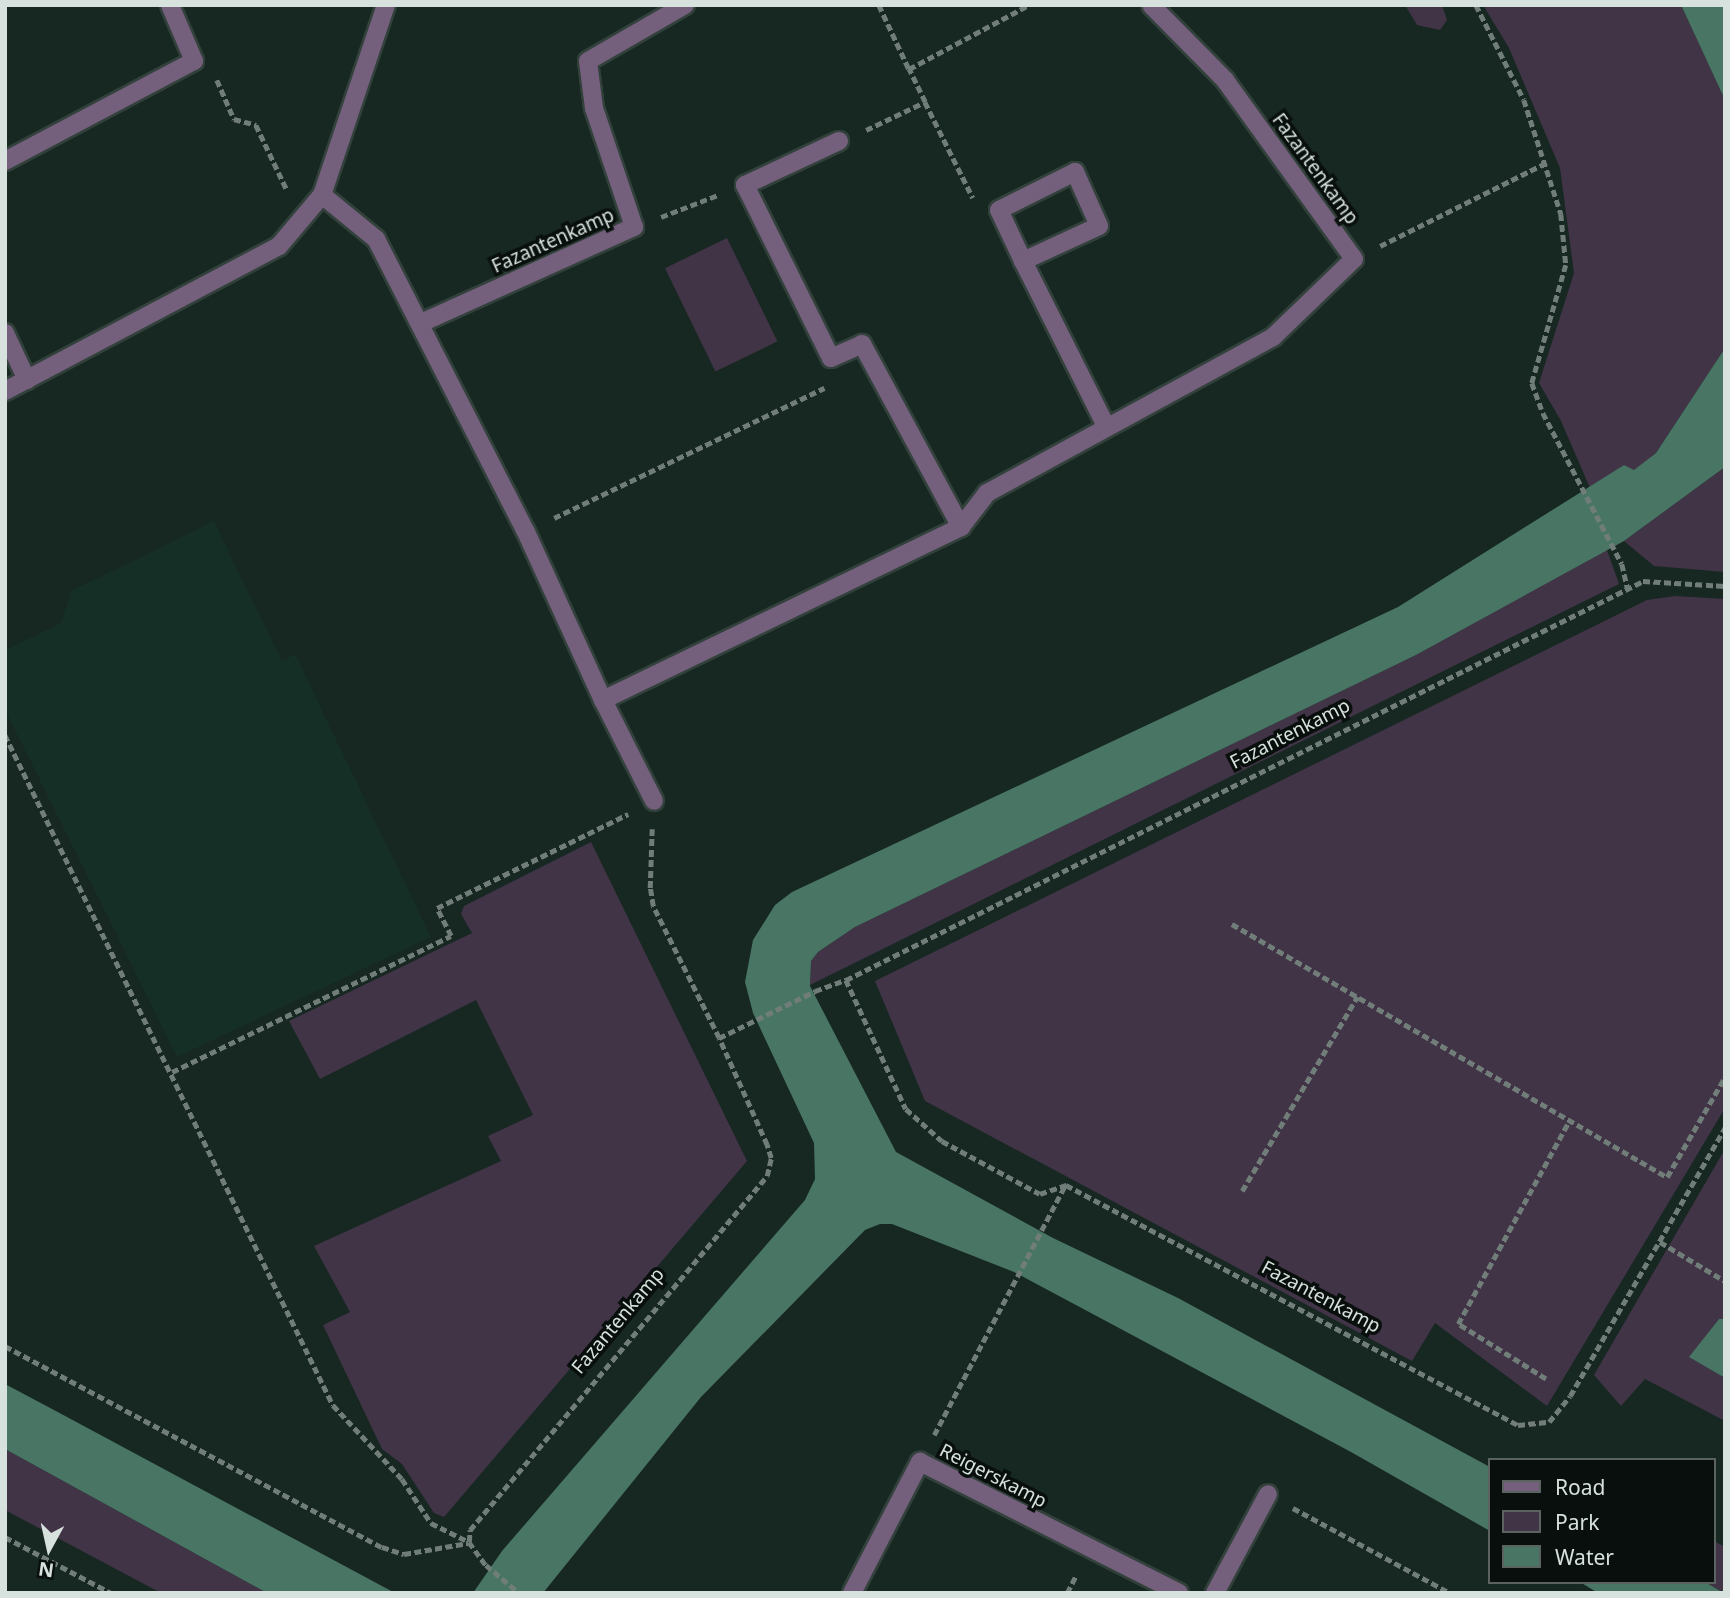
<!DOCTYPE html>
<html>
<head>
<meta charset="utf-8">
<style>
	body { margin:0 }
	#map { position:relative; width:1730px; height:1598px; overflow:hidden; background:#172721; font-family:"Noto Sans",sans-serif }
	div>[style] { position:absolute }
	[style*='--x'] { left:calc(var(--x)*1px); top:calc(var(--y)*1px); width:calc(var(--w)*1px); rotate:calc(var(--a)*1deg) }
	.built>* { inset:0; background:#162f26 }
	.green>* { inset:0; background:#413446; transform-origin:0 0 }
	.water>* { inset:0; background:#497565 }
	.path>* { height:4.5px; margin-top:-2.25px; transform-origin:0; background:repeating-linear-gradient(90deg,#707d78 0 7px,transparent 0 10.5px) }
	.roads { filter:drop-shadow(2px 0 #32413b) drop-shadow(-2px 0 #32413b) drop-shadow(0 2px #32413b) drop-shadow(0 -2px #32413b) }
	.minor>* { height:18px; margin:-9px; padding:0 9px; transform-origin:9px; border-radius:9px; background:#745f7c }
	span { translate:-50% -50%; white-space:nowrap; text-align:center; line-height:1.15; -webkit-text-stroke:7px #080f0c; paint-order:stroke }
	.street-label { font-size:19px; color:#d7e1dd }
	.frame { position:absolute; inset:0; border:7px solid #d7e1dd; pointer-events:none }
	.legend { position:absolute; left:1488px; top:1458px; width:228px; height:126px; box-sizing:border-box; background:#080f0c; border:2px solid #5b6360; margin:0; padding:9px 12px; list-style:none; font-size:21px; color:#d7e1dd }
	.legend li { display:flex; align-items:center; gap:14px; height:35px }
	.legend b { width:35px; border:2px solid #5b6360 }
	.north { position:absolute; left:14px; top:1514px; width:70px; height:70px; -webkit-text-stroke:5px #080f0c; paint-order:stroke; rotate:188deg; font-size:19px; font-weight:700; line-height:28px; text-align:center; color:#d7e1dd }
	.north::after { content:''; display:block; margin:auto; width:24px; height:32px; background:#d7e1dd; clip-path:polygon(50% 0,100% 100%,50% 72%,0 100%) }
</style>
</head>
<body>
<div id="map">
	<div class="built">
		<div style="clip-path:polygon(214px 521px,282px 661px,295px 654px,431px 937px,177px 1057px,5px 710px,5px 650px,61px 623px,71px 591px)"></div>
	</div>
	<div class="green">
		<div style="clip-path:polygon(1405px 5px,1442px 5px,1447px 20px,1440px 30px,1417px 25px)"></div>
		<div style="clip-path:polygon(1483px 5px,1681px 5px,1725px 100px,1725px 348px,1656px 453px,1634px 471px,1624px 465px,1590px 488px,1561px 421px,1539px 383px,1574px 273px,1560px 168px,1509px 48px)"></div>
		<div style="left:727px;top:238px;width:115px;height:69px;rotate:64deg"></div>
		<div style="clip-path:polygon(1725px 467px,1725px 572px,1654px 566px,1624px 541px)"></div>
		<div style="clip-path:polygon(1607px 550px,1619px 584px,810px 985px,811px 961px,818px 952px,855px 927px,1416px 655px)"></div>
		<div style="clip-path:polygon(1675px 596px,1725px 599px,1725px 1108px,1547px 1406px,1435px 1323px,1412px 1361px,925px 1101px,875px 981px,1647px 600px)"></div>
		<div style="clip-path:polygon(591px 842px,747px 1161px,444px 1517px,434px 1513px,402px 1464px,382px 1449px,323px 1325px,350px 1312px,314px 1246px,501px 1161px,488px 1136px,533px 1115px,476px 1000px,320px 1079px,289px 1021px,472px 933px,461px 914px,464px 906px)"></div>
		<div style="clip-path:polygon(1725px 1149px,1725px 1319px,1719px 1319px,1690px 1357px,1725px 1378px,1725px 1421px,1645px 1379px,1621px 1406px,1594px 1375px)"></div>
		<div style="clip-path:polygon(5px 1449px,267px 1593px,161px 1593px,5px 1510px)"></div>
		<div style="clip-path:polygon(1714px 1541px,1725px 1547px,1725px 1593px,1705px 1582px,1714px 1582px)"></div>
	</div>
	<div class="water">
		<div style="clip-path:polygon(1681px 5px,1725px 5px,1725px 100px)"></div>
		<div style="clip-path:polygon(1725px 348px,1725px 467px,1624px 541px,1416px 655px,855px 927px,818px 952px,811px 961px,810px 986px,896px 1152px,1053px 1238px,1178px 1298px,1490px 1467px,1490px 1531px,1351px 1452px,1014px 1272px,892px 1224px,880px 1224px,865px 1230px,701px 1397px,543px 1593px,473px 1593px,502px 1551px,805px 1200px,815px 1179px,814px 1143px,753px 1013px,745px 982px,753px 940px,775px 905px,792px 892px,1398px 607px,1624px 465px,1634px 470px,1656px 453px)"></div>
		<div style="clip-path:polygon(1719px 1319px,1725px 1319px,1725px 1378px,1689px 1357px)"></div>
		<div style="clip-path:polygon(5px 1384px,54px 1410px,395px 1593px,267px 1593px,5px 1449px)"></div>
		<div style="clip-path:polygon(1580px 1582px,1705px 1582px,1724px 1593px,1598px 1593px)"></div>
	</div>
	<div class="path">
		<div style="--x:879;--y:5;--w:71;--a:64.9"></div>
		<div style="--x:1476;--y:5;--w:106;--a:63.2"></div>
		<div style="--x:1524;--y:100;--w:120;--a:72"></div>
		<div style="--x:1561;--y:214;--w:51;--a:84.4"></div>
		<div style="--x:1566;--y:265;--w:123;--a:106.1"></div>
		<div style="--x:1532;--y:383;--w:32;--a:70"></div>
		<div style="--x:1543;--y:413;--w:170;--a:62.4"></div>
		<div style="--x:1622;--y:564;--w:26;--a:77"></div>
		<div style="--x:217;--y:80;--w:43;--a:66.4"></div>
		<div style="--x:234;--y:119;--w:23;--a:15"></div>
		<div style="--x:256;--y:125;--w:72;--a:64.5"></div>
		<div style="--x:925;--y:102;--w:107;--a:63.4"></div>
		<div style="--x:866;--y:130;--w:65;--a:-25.4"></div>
		<div style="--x:925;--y:102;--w:37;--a:-116"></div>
		<div style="--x:909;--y:69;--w:136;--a:-28.1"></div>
		<div style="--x:661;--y:217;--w:61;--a:-21.1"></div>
		<div style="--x:1380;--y:246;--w:186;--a:-26.6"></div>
		<div style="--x:554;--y:518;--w:300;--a:-25.7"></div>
		<div style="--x:5;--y:735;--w:746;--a:63.92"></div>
		<div style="--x:333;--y:1405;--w:101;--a:47"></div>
		<div style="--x:402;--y:1479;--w:53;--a:56.6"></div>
		<div style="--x:431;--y:1523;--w:42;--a:26.6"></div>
		<div style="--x:469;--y:1542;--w:29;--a:54"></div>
		<div style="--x:486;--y:1565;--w:43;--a:40.3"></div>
		<div style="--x:1232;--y:924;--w:503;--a:30.18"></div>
		<div style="--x:1667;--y:1177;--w:116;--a:-59.9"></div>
		<div style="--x:846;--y:980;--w:142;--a:65.1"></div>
		<div style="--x:906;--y:1109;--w:48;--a:41.6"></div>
		<div style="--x:942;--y:1141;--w:111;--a:28.4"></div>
		<div style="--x:1040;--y:1194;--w:28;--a:-19"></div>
		<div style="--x:1066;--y:1185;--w:512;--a:27.97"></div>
		<div style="--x:1518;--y:1425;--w:31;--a:-6"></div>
		<div style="--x:1549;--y:1422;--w:33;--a:-51"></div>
		<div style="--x:1570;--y:1396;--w:310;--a:-60"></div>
		<div style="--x:719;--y:1038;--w:107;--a:-26.1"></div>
		<div style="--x:815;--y:991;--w:33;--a:-20"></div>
		<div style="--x:846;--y:980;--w:891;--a:-26.59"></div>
		<div style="--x:1643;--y:581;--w:82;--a:3.5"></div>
		<div style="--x:172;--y:1072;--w:310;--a:-26"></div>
		<div style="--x:451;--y:936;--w:31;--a:-117"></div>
		<div style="--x:437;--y:908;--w:213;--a:-26.2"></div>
		<div style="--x:1242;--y:1191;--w:226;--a:-59.3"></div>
		<div style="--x:1660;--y:1242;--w:76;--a:31"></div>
		<div style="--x:5;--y:1346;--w:427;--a:28.1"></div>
		<div style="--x:382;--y:1547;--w:23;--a:18"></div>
		<div style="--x:404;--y:1554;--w:65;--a:-9.8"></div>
		<div style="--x:1546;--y:1379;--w:104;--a:-148"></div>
		<div style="--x:1458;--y:1324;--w:231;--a:-61.3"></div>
		<div style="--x:934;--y:1435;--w:281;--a:-62.3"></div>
		<div style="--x:1293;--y:1508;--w:179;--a:28.4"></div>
		<div style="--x:5;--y:1537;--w:120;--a:27.8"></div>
		<div style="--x:469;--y:1542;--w:12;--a:-85"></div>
		<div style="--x:470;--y:1530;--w:462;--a:-50"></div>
		<div style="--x:767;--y:1176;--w:18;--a:-77"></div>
		<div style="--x:771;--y:1158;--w:14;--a:-107"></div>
		<div style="--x:767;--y:1145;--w:117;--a:-114.2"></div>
		<div style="--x:719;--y:1038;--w:148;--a:-116.6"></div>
		<div style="--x:653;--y:906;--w:18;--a:-99"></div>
		<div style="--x:650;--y:888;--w:59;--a:-88.1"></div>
		<div style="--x:1067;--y:1593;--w:20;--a:-63"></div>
	</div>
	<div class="roads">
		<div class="minor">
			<div style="--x:839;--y:141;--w:104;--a:154.9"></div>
			<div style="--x:745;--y:185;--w:193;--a:63.6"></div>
			<div style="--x:831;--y:358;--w:34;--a:-24"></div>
			<div style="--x:862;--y:344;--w:208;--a:61.6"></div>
			<div style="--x:5;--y:161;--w:214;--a:-27.9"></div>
			<div style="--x:194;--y:61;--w:61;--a:-113.2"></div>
			<div style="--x:322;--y:195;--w:70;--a:39.2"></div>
			<div style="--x:376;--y:239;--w:329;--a:62.9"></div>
			<div style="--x:526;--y:532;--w:185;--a:65.4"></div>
			<div style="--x:603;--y:700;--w:113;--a:63.2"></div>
			<div style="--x:1023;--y:261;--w:56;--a:-115.2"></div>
			<div style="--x:999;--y:210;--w:85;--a:-26.6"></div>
			<div style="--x:1075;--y:172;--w:59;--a:66"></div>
			<div style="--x:1099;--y:226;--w:84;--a:155.3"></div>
			<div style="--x:1023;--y:261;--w:185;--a:63.3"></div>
			<div style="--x:421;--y:323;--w:234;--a:-24.3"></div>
			<div style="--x:634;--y:227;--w:126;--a:-108.6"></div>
			<div style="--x:594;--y:108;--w:47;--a:-97.3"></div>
			<div style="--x:588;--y:61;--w:112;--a:-30"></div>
			<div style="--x:5;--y:333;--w:52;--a:64.9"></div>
			<div style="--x:5;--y:391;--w:310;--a:-27.9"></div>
			<div style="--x:279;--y:246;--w:67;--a:-49.9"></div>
			<div style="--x:322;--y:195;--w:200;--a:-71.4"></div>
			<div style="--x:603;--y:700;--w:398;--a:-25.8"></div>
			<div style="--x:961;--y:527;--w:43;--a:-52.6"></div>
			<div style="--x:987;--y:493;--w:326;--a:-28.6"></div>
			<div style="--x:1273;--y:337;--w:112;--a:-43.9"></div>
			<div style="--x:1354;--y:259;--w:221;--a:-125.8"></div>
			<div style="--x:1225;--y:80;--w:105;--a:-134.6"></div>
			<div style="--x:852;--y:1593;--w:148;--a:-62.6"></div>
			<div style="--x:920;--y:1462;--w:290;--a:26.8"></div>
			<div style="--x:1215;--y:1593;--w:112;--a:-61.8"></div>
		</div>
	</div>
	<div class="street-label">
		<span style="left:1315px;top:169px;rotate:54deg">Fazantenkamp</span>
		<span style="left:553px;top:241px;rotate:-24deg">Fazantenkamp</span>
		<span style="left:1290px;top:734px;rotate:-27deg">Fazantenkamp</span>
		<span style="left:1321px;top:1297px;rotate:28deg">Fazantenkamp</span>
		<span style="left:618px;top:1321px;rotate:-50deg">Fazantenkamp</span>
		<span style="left:993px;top:1476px;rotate:27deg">Reigerskamp</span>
	</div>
	<div class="frame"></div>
	<ul class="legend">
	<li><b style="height:9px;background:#745f7c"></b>Road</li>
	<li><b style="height:19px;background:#413446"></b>Park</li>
	<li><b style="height:19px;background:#497565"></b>Water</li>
	</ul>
	<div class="north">N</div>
</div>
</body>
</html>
